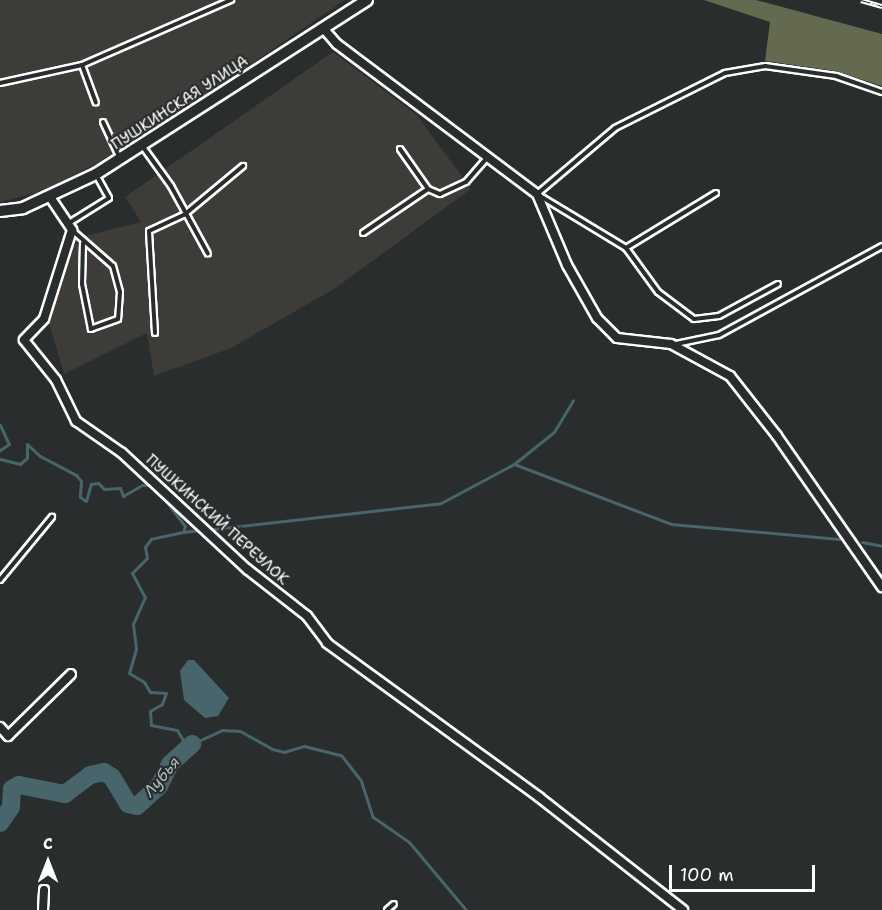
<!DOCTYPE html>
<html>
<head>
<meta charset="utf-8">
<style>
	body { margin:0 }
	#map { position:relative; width:882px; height:910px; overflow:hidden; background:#2a2d2e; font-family:"Shantell Sans",sans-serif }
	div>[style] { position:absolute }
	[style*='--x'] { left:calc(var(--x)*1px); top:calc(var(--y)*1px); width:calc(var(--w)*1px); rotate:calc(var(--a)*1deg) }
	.built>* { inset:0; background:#3e3c39 }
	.green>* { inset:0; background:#646a50 }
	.water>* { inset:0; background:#47656b }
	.stream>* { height:3px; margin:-1.5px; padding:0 1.5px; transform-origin:1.5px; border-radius:1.5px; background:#47656b }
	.river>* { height:18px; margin:-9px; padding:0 9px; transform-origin:9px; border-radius:9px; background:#47656b }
	.roads { filter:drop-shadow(2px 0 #fff) drop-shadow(-2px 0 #fff) drop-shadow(0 2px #fff) drop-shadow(0 -2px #fff) }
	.service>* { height:4px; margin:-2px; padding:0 2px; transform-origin:2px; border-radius:2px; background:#2a2d2e }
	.minor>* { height:8px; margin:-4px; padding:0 4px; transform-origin:4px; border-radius:4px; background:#2a2d2e }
	.tertiary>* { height:10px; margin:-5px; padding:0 5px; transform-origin:5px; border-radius:5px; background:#2a2d2e }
	.rail>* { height:5px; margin-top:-2.5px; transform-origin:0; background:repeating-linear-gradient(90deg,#2a2d2e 0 9px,#fff 0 18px); box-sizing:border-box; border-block:2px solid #fff }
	span { translate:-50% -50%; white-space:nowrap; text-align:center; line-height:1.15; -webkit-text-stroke:4.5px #2a2d2e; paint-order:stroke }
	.street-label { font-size:15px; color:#fff }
	.water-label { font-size:16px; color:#acbabc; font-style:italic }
	.north { position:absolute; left:18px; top:832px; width:60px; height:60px; -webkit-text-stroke:4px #2a2d2e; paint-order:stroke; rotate:0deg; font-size:16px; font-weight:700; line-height:24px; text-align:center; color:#fff }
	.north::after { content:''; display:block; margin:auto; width:21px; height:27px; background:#fff; clip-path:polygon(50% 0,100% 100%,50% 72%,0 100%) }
	.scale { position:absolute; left:669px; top:865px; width:146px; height:27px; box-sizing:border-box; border:3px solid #fff; border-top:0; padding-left:8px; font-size:18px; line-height:21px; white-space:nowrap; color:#fff; -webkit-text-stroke:4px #2a2d2e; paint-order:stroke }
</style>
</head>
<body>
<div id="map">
	<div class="built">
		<div style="clip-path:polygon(0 0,345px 0,210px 92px,101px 161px,44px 191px,0 202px)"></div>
		<div style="clip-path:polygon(333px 52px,417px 115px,471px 189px,334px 289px,231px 348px,154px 376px,147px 333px,64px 374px,49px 323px,68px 251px,85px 236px,141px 222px,125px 197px)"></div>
	</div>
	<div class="green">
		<div style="clip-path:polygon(704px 0,756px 0,882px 34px,882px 86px,836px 71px,765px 61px,770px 22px)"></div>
	</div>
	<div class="water">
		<div style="clip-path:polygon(188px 660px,194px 660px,229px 698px,218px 716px,205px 718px,184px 700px,180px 671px)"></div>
	</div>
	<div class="stream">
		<div style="--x:0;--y:425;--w:21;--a:65"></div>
		<div style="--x:9;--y:444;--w:11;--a:146"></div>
		<div style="--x:0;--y:459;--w:21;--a:14"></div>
		<div style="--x:20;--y:464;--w:9;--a:-41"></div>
		<div style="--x:27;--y:458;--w:14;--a:-90"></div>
		<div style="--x:27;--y:444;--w:18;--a:43"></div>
		<div style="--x:40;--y:456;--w:41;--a:27.8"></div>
		<div style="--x:76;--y:475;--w:8;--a:50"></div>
		<div style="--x:81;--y:481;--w:16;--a:94"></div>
		<div style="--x:80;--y:497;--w:7;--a:34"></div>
		<div style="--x:86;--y:501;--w:18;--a:-74"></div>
		<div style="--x:91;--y:484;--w:7;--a:-8"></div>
		<div style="--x:98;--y:483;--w:8;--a:45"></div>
		<div style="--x:104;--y:489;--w:16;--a:-4"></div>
		<div style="--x:120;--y:488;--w:9;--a:69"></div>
		<div style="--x:123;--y:496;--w:22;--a:-30"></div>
		<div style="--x:142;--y:485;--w:11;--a:0"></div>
		<div style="--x:514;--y:464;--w:51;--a:-38.7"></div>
		<div style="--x:554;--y:432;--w:37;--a:-59"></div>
		<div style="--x:163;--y:497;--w:36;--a:53"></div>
		<div style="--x:185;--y:526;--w:6;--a:108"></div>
		<div style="--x:183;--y:532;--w:33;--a:168"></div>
		<div style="--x:151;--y:539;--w:10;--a:127"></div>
		<div style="--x:145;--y:547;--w:11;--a:80"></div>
		<div style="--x:147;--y:558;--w:21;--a:135"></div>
		<div style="--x:132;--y:573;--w:27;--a:62"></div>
		<div style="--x:145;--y:597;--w:30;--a:114"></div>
		<div style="--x:133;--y:624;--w:25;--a:83"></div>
		<div style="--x:136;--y:649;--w:25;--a:106"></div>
		<div style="--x:129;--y:673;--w:17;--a:31"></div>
		<div style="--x:144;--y:682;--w:12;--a:59"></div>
		<div style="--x:150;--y:692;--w:16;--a:4"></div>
		<div style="--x:166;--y:693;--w:12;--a:110"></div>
		<div style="--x:162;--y:704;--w:14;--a:150"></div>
		<div style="--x:150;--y:711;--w:14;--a:86"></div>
		<div style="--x:151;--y:725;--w:26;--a:11"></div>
		<div style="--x:177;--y:730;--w:14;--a:60"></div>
		<div style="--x:184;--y:742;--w:8;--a:14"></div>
		<div style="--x:192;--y:744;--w:33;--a:-25"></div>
		<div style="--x:222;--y:730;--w:18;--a:3"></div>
		<div style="--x:240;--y:731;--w:37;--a:29"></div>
		<div style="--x:272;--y:749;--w:12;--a:14"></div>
		<div style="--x:284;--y:752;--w:21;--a:-17"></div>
		<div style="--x:304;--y:746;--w:38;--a:14"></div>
		<div style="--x:341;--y:755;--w:33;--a:52"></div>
		<div style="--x:361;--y:781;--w:38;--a:72"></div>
		<div style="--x:373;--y:817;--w:44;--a:34.8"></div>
		<div style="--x:409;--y:842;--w:89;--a:50"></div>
		<div style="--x:214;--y:529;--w:228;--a:-6.5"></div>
		<div style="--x:441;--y:503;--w:83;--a:-28.1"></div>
		<div style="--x:514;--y:464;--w:168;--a:20.9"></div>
		<div style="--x:671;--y:524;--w:169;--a:5.1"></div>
		<div style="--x:183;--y:532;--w:16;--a:-7"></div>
		<div style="--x:862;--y:542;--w:20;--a:11"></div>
	</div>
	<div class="river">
		<div style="--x:0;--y:823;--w:19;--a:-55"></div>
		<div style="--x:11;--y:807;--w:18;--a:-87"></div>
		<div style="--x:12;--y:789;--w:8;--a:-30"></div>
		<div style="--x:19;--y:785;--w:47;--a:11.1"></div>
		<div style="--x:65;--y:794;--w:31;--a:-37"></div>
		<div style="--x:90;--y:775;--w:14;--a:-12"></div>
		<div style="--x:104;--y:772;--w:9;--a:32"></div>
		<div style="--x:112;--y:777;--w:31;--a:59"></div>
		<div style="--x:128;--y:804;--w:9;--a:13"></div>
		<div style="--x:137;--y:806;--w:30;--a:-42"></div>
		<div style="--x:159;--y:786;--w:25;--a:-63"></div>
		<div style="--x:170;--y:764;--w:30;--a:-42"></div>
	</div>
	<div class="roads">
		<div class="service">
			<div style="--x:82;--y:65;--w:40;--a:69.8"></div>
			<div style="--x:0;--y:83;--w:84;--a:-12.4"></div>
			<div style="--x:82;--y:65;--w:163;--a:-23.6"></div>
			<div style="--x:103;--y:122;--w:38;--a:65"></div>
			<div style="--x:143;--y:147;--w:48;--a:54.3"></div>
			<div style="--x:171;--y:186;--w:77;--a:61.4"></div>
			<div style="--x:400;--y:149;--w:49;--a:55"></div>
			<div style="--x:428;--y:189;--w:13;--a:23"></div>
			<div style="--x:440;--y:194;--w:29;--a:-25"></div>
			<div style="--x:466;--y:182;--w:33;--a:-49"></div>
			<div style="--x:716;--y:193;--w:105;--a:148.6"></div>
			<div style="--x:626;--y:248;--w:104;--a:-148.8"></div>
			<div style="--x:537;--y:194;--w:102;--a:-40.2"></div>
			<div style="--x:615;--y:128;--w:123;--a:-26.6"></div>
			<div style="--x:725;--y:73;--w:41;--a:-9.9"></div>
			<div style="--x:765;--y:66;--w:72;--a:8"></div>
			<div style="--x:836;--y:76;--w:49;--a:19.2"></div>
			<div style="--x:69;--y:223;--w:47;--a:-32"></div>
			<div style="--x:109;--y:198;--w:26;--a:-119"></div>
			<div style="--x:73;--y:231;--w:53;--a:41.2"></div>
			<div style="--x:113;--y:266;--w:27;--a:75"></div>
			<div style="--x:120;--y:292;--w:27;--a:94"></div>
			<div style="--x:118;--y:319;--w:29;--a:160"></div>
			<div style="--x:91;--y:329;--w:46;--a:-101.3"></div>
			<div style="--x:82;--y:284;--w:41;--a:-88.6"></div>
			<div style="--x:363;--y:233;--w:78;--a:-34.1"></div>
			<div style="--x:626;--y:248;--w:54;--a:54"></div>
			<div style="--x:658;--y:292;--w:45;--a:36.9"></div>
			<div style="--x:694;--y:319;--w:25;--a:-7"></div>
			<div style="--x:719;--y:316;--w:67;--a:-28.5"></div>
			<div style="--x:155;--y:333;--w:102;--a:-93.4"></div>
			<div style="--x:149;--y:231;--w:38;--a:-25"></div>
			<div style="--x:184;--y:215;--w:77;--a:-39.7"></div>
			<div style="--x:676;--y:344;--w:44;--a:-11.8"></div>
			<div style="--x:719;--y:335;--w:186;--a:-28.6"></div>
			<div style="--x:0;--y:580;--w:82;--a:-50.5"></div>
			<div style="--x:387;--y:910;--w:9;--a:-41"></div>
		</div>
		<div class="minor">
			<div style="--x:323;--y:28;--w:21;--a:49"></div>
			<div style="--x:337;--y:44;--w:250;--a:36.9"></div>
			<div style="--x:537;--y:194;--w:77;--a:67.1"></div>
			<div style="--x:567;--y:265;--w:61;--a:60.5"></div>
			<div style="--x:597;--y:318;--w:28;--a:45"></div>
			<div style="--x:617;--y:338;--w:54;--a:6.3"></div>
			<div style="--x:671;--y:344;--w:67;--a:28.5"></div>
			<div style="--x:730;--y:376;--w:76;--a:51.9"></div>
			<div style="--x:777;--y:436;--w:184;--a:55.2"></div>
			<div style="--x:50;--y:197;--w:40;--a:56"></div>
			<div style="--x:72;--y:230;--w:93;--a:107.5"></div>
			<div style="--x:44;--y:319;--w:29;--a:134"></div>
			<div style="--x:24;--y:340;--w:51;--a:51.3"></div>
			<div style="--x:56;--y:380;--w:46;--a:64"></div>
			<div style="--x:76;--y:421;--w:56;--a:34.8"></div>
			<div style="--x:122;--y:453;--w:171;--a:42.9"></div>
			<div style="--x:247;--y:569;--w:76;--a:38.1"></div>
			<div style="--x:307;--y:616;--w:34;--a:53"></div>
			<div style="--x:327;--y:643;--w:262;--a:36"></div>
			<div style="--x:539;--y:797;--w:183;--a:38.1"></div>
			<div style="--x:0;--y:727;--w:12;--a:48"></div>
			<div style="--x:8;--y:736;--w:88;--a:-44.5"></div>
			<div style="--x:43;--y:910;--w:20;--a:-87"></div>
		</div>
		<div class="tertiary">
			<div style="--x:0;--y:211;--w:23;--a:-7"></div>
			<div style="--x:23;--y:208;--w:81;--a:-25"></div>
			<div style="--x:96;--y:174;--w:322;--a:-32.7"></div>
		</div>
	</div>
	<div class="rail">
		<div style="--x:861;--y:0;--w:22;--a:16"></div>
	</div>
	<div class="street-label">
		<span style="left:180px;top:103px;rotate:-33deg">ПУШКИНСКАЯ УЛИЦА</span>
		<span style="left:217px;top:520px;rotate:42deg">ПУШКИНСКИЙ ПЕРЕУЛОК</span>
	</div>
	<div class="water-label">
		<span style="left:162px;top:777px;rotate:-50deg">Лубья</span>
	</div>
	<div class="north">С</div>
	<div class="scale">100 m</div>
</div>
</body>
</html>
